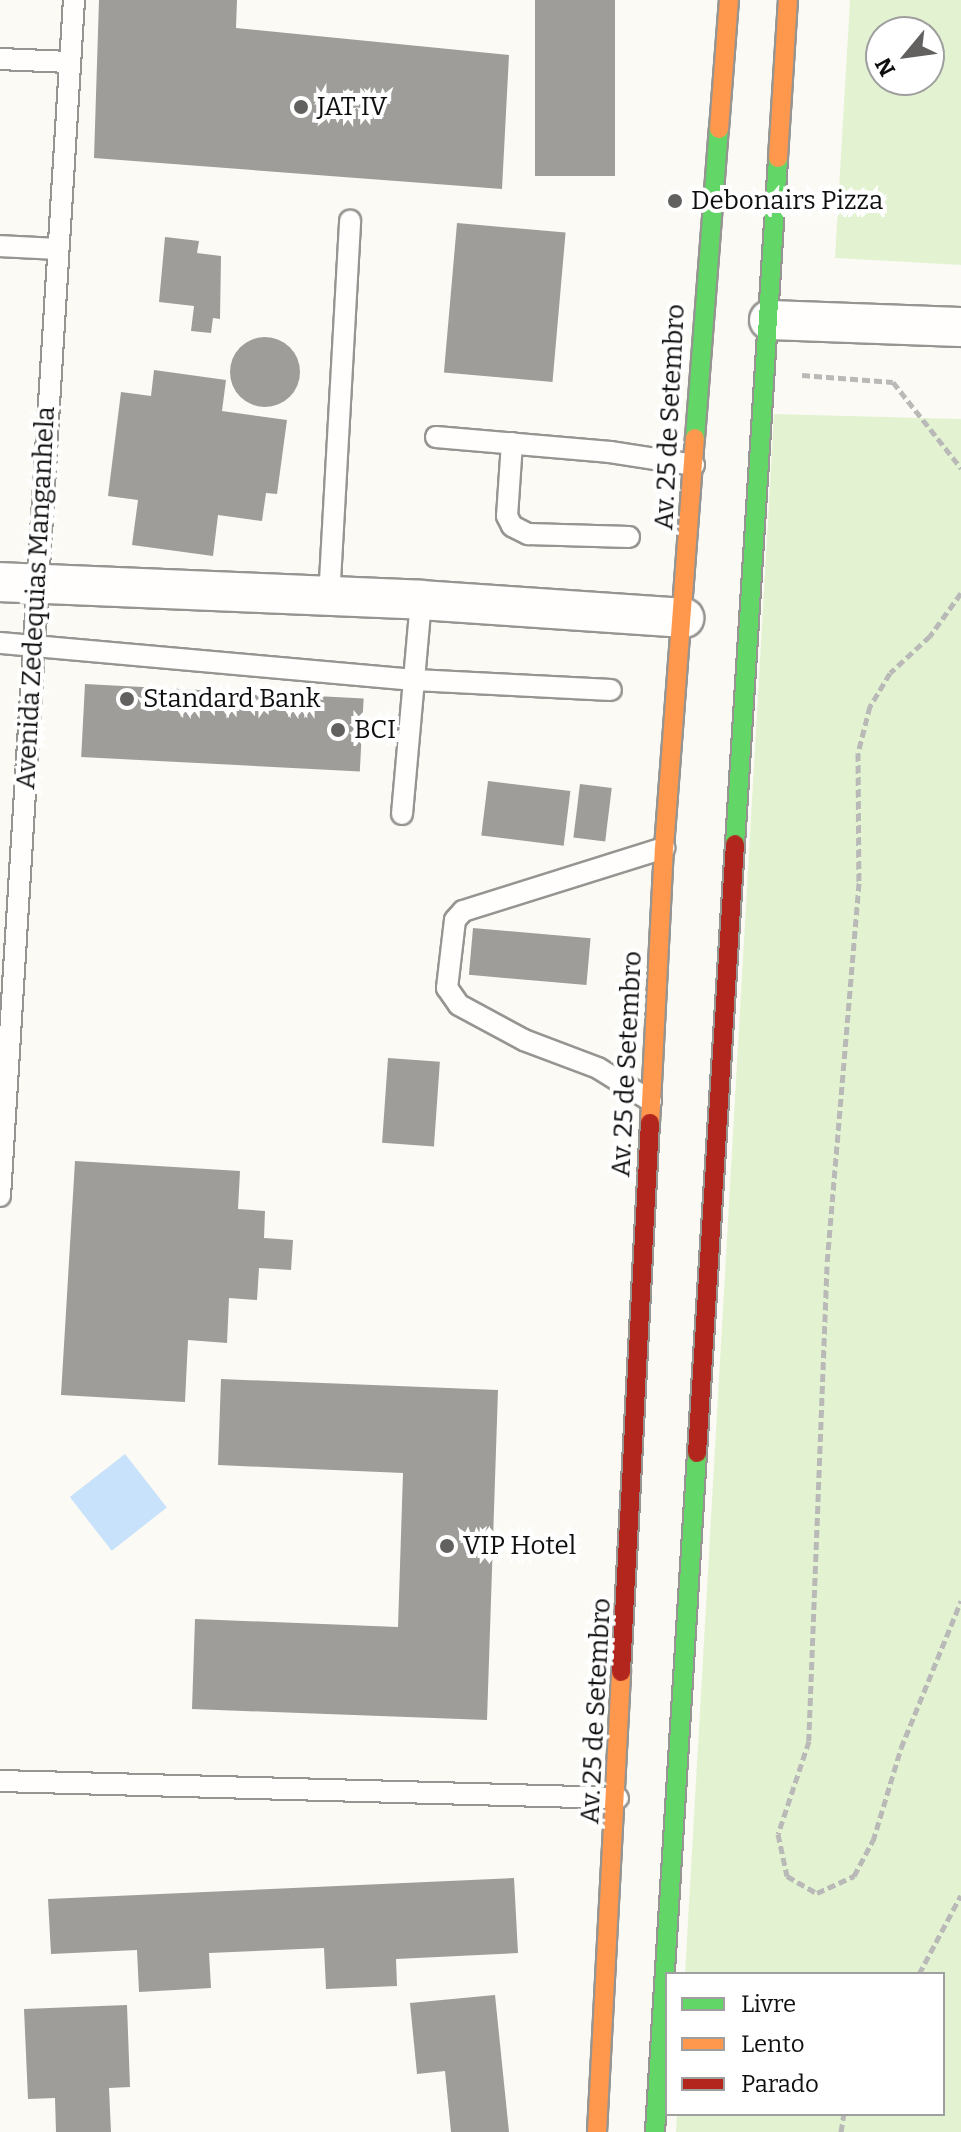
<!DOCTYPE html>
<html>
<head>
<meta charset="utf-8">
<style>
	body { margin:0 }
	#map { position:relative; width:961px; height:2132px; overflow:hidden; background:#fcfaf4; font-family:Bitter,serif }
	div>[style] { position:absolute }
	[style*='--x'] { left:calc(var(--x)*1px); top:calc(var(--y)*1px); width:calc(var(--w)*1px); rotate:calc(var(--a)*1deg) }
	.green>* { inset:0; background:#e3f3d2 }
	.water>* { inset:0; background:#c7e2fa; transform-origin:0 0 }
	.building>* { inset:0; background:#9f9d99; transform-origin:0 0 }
	.round { border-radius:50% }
	.path>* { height:5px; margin-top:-2.5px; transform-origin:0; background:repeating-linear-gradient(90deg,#b9b9b8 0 8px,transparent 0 12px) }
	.roads { filter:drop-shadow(2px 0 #969592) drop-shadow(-2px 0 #969592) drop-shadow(0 2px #969592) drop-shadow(0 -2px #969592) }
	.lane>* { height:20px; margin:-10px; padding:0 10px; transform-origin:10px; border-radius:10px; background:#fffefd }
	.street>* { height:38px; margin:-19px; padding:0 19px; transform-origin:19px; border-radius:19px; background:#fffefd }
	.fast>* { height:18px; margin:-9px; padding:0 9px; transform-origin:9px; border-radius:9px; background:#63d668 }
	.slow>* { height:18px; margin:-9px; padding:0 9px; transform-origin:9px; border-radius:9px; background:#ff974d }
	.jam>* { height:18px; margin:-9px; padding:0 9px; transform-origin:9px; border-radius:9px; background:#b3261e }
	.dots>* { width:22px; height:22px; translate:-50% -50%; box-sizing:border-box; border:4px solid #fff; border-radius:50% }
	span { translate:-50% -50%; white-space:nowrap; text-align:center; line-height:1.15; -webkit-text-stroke:8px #fff; paint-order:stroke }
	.poi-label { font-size:26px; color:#0f0f0f }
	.left { translate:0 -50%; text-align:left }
	.street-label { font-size:26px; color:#0f0f0f }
	.legend { position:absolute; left:665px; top:1972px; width:280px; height:144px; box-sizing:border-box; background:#fff; border:2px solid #9f9f9f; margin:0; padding:10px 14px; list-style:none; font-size:24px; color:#0f0f0f }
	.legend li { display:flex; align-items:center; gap:16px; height:40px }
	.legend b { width:40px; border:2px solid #9f9f9f }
	.north { position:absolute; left:865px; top:16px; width:80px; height:80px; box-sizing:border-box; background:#fff; border:2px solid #9f9f9f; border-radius:50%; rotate:241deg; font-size:22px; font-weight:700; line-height:32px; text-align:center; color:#0f0f0f }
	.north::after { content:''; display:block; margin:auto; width:28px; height:36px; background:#62615f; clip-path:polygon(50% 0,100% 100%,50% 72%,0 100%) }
</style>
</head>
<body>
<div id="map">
	<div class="green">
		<div style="clip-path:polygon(evenodd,850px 0,961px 0,961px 265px,835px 258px,850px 0,881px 32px,929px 32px,929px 80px,881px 80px,881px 32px)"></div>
		<div style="clip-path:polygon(774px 414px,961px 419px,961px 2132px,676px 2132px,677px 2114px,943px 2114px,943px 1974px,685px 1974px)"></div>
	</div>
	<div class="water">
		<div style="left:125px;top:1454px;width:68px;height:70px;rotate:52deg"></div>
	</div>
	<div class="building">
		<div style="clip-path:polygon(99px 0,237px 0,236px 28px,509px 55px,502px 189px,94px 158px)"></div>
		<div style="left:535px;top:0;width:80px;height:176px"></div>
		<div style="left:457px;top:223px;width:109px;height:150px;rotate:5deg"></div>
		<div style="clip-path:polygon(165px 237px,199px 241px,197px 253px,221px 256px,220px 319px,213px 318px,211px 333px,191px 331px,194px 306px,159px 302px)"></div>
		<div class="round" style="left:230px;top:337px;width:70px;height:70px"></div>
		<div style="clip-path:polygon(154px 370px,226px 380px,222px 411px,287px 420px,277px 494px,266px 493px,262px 521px,218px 515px,213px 556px,132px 545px,138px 500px,108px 496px,121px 392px,151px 396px)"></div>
		<div style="left:85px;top:684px;width:279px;height:73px;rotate:3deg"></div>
		<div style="left:488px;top:781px;width:83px;height:55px;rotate:7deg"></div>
		<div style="left:580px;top:784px;width:32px;height:54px;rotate:7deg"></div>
		<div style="left:473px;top:928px;width:118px;height:47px;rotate:5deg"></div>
		<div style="left:388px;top:1058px;width:52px;height:85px;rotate:4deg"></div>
		<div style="clip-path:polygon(75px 1161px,240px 1171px,238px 1209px,265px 1211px,264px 1238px,293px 1240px,291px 1270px,259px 1268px,257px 1300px,229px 1298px,227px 1343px,188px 1340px,185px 1402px,61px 1395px)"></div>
		<div style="clip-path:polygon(221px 1379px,498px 1390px,487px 1720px,192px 1709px,195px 1619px,398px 1627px,403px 1473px,218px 1465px)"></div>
		<div style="clip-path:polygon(514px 1878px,518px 1953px,396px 1959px,397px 1986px,326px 1989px,324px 1948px,209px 1953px,211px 1988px,139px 1992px,137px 1950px,51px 1954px,48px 1899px)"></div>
		<div style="clip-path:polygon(495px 1995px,509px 2132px,451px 2132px,445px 2071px,417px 2074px,410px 2003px)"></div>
		<div style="clip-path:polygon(127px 2005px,130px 2087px,109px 2088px,111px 2132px,56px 2132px,55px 2098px,28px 2099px,24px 2009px)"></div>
	</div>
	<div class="path">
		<div style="--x:802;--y:375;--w:91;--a:4.4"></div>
		<div style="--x:893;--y:382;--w:110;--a:51.7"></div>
		<div style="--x:961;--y:593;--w:53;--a:125.8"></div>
		<div style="--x:930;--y:636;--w:54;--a:137.2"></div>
		<div style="--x:890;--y:673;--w:39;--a:121"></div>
		<div style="--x:870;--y:706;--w:49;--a:104.3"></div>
		<div style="--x:858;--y:753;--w:130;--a:89.6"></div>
		<div style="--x:859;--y:883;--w:384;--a:94.8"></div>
		<div style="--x:827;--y:1266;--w:475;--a:92.2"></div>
		<div style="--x:809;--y:1741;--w:98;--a:108.4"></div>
		<div style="--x:778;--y:1834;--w:43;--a:77.9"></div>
		<div style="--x:787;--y:1876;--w:34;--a:30"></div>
		<div style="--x:817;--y:1893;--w:41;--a:-24.7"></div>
		<div style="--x:854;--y:1876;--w:40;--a:-62"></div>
		<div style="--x:873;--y:1841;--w:97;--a:-73.2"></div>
		<div style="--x:901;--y:1748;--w:159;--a:-67.8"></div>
		<div style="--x:919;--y:1974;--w:89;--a:-62"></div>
		<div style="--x:841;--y:2132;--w:18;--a:-81"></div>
	</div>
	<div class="roads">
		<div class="lane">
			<div style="--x:0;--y:59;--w:70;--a:2.5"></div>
			<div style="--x:0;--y:246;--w:58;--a:3"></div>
			<div style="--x:436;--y:437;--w:175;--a:4.9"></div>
			<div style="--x:610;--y:452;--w:85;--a:8.8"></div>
			<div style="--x:512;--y:443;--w:73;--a:93.9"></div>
			<div style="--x:507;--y:516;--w:11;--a:63"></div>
			<div style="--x:512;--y:526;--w:18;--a:27"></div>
			<div style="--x:528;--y:534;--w:101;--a:1.7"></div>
			<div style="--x:329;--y:599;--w:379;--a:-86.8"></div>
			<div style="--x:0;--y:643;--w:417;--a:5.1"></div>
			<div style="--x:415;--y:680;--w:196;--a:2.9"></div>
			<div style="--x:402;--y:814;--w:215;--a:-84.9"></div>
			<div style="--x:651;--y:1101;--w:62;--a:-148.1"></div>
			<div style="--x:598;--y:1068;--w:79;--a:-159.3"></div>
			<div style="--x:524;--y:1040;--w:74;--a:-151.7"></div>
			<div style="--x:459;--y:1005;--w:21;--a:-125"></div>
			<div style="--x:447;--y:988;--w:68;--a:-83.3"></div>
			<div style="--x:455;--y:920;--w:12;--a:-48"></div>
			<div style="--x:463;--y:911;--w:211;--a:-17.4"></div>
			<div style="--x:0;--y:1196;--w:1198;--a:-86.46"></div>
			<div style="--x:0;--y:1781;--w:618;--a:1.58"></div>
		</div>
		<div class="street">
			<div style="--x:769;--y:320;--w:192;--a:2.1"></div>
			<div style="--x:0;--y:582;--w:421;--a:2.4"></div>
			<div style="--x:421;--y:600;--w:264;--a:3.9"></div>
		</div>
		<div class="fast">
			<div style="--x:695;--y:438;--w:310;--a:-85.6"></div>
			<div style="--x:735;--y:844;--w:687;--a:-86.41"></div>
			<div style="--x:655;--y:2132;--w:680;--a:-86.46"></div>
		</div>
		<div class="slow">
			<div style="--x:719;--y:129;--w:129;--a:-85.6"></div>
			<div style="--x:778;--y:158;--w:158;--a:-86.4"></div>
			<div style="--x:650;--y:1123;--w:275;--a:-87.1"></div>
			<div style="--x:664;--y:848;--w:411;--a:-85.7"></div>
			<div style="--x:597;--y:2132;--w:461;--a:-87"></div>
		</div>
		<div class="jam">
			<div style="--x:697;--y:1453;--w:610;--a:-86.43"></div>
			<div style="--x:621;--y:1672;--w:550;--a:-86.98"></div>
		</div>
	</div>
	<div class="dots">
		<div style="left:301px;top:107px;background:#62615f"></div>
		<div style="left:675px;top:201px;background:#62615f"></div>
		<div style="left:127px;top:699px;background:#62615f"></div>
		<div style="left:338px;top:730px;background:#62615f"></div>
		<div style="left:447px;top:1546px;background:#62615f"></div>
	</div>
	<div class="poi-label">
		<span class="left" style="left:317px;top:107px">JAT IV</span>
		<span class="left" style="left:691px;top:201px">Debonairs Pizza</span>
		<span class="left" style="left:143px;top:699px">Standard Bank</span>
		<span class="left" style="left:354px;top:730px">BCI</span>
		<span class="left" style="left:463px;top:1546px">VIP Hotel</span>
	</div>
	<div class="street-label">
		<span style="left:670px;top:417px;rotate:-87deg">Av. 25 de Setembro</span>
		<span style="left:36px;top:598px;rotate:-87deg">Avenida Zedequias Manganhela</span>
		<span style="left:627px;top:1064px;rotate:-87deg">Av. 25 de Setembro</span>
		<span style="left:596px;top:1711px;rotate:-87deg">Av. 25 de Setembro</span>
	</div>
	<ul class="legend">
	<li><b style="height:10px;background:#63d668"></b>Livre</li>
	<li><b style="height:10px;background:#ff974d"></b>Lento</li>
	<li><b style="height:10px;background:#b3261e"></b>Parado</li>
	</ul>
	<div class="north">N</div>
</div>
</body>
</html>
